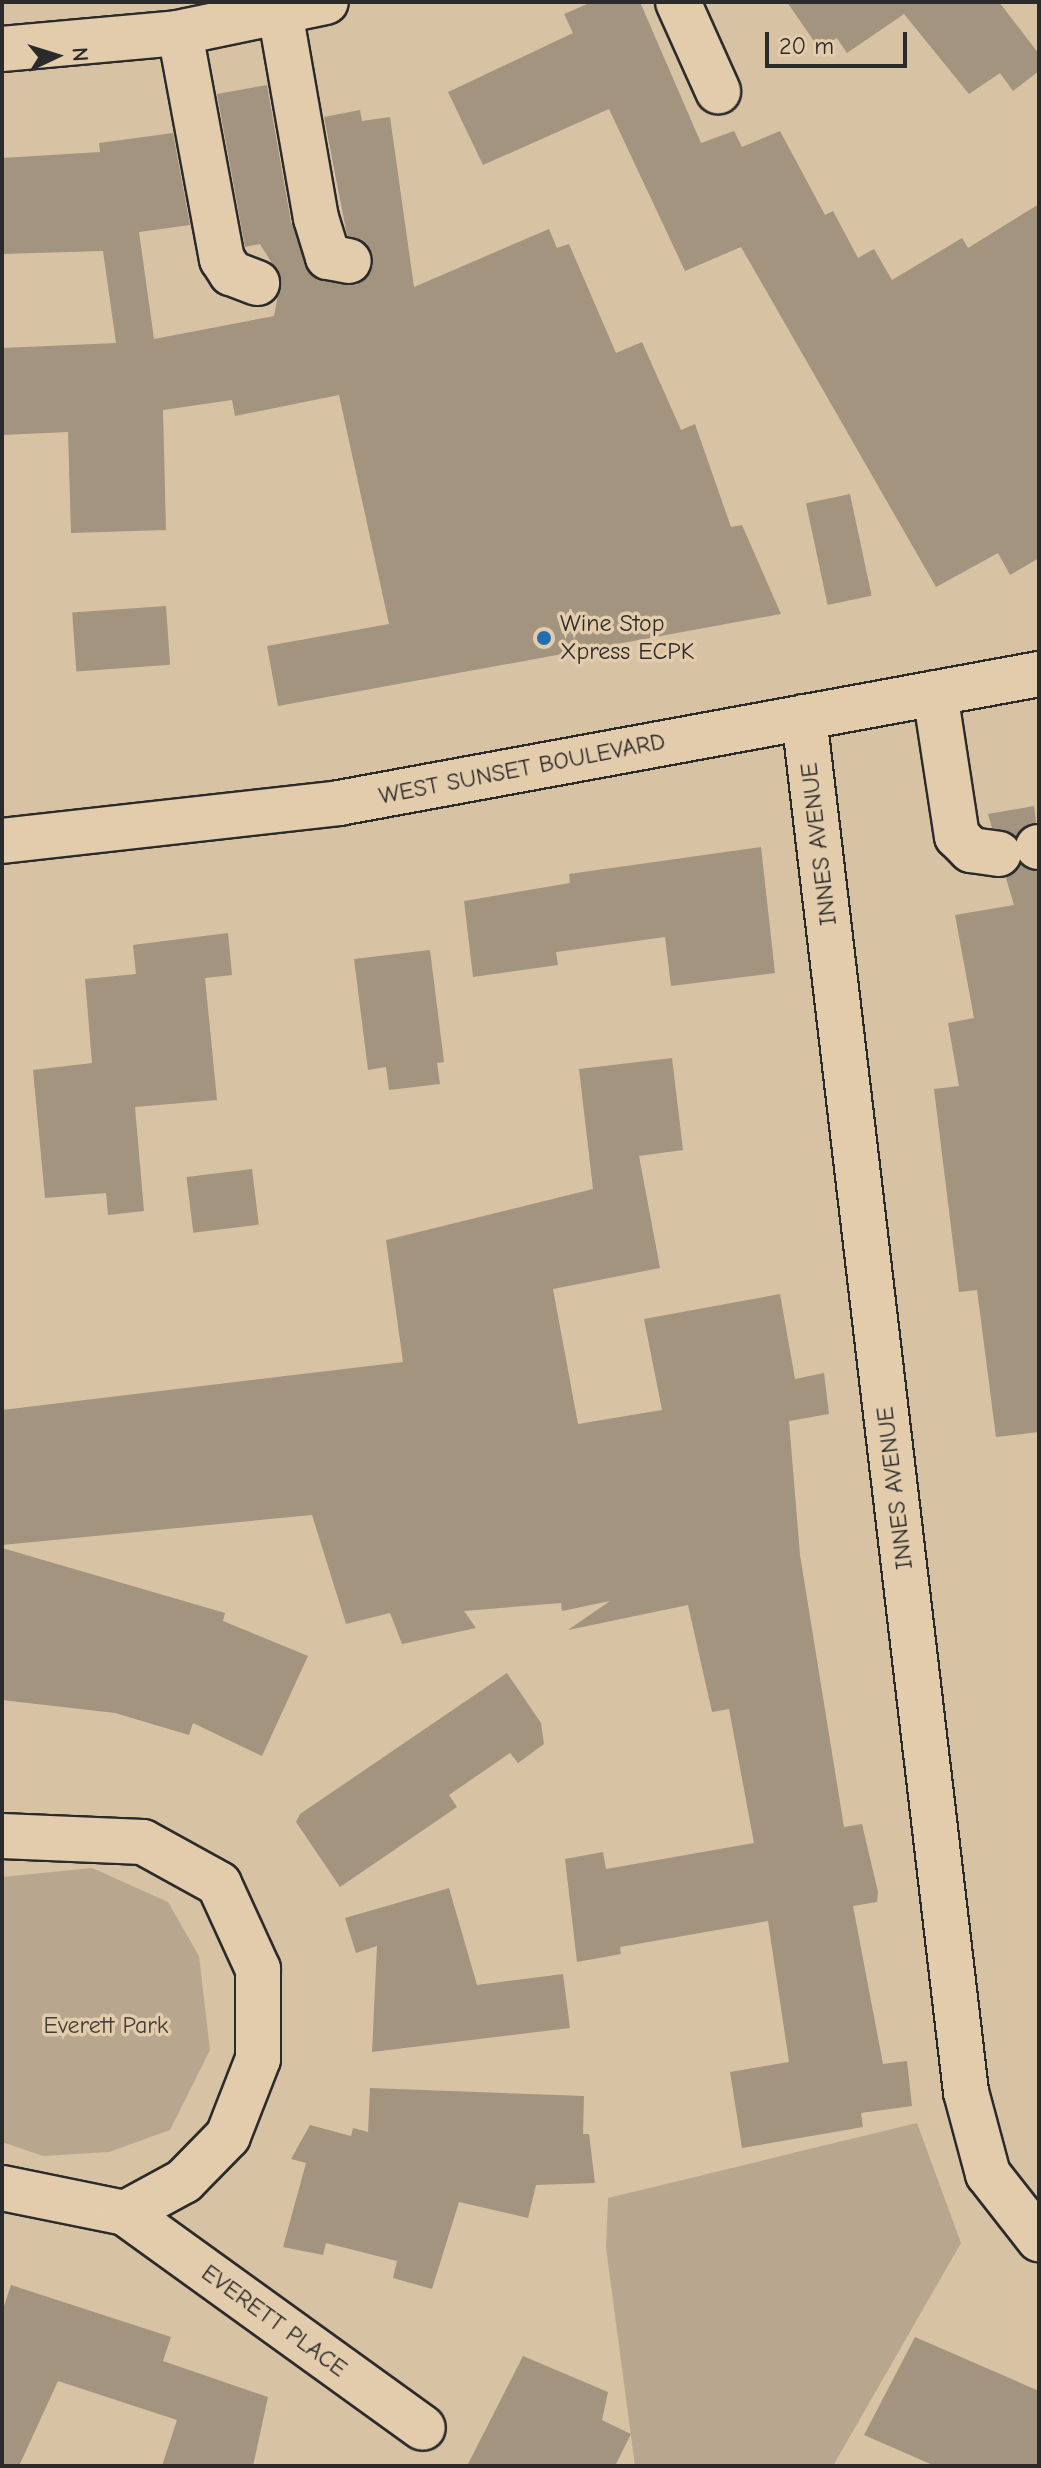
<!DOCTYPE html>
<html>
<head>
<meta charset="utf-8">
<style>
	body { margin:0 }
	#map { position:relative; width:1041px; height:2468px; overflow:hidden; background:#d8c2a4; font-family:"Comic Neue",sans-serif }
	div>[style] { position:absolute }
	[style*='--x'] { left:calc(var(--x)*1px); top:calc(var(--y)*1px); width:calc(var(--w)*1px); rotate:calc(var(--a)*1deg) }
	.green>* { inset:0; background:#b8a68e }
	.building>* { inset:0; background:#a2947f; transform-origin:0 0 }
	.roads { filter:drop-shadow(2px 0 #2b2b2b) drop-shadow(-2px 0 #2b2b2b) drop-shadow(0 2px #2b2b2b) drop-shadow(0 -2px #2b2b2b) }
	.minor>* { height:44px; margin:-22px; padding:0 22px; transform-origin:22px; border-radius:22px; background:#e3ccac }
	.major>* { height:44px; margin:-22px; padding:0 22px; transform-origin:22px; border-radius:22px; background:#e3ccac }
	.dots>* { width:22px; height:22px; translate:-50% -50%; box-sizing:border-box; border:4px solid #e3ccac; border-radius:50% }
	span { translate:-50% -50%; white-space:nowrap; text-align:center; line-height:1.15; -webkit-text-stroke:7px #e3ccac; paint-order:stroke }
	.poi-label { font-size:24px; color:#2b2b2b }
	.left { translate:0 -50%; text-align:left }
	.street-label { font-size:24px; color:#2b2b2b }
	.park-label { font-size:24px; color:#403d3a }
	.frame { position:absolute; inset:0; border:4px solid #2b2b2b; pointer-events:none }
	.north { position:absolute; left:16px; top:16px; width:80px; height:80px; -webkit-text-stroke:6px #e3ccac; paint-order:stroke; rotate:86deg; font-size:22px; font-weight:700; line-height:32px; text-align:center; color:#2b2b2b }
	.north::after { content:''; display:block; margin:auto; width:28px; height:36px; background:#2b2b2b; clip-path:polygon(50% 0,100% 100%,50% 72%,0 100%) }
	.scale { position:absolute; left:765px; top:32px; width:142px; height:36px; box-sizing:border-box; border:4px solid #2b2b2b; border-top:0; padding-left:10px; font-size:24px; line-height:28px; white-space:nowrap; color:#2b2b2b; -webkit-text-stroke:6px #e3ccac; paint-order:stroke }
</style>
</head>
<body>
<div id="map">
	<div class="green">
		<div style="clip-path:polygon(92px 1868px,168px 1902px,199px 1956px,210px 2050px,170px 2130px,109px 2152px,43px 2156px,2px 2142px,2px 1877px)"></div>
		<div style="clip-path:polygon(917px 2123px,961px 2243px,833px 2466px,635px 2466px,606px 2248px,608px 2198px)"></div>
	</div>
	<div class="building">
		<div style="clip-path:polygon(592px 2px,640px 2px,701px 143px,734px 131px,742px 147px,780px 131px,825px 215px,833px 211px,858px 258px,874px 249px,892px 280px,962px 238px,968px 248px,1039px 204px,1039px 558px,1010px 575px,998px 553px,936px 587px,741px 247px,685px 271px,609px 109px,483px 165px,448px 92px,573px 33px,564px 14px)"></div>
		<div style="clip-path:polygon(787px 2px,999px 2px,1039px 54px,1039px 71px,1013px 91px,1000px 73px,969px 94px,904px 14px,847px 53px,837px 38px,818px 47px)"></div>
		<div style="clip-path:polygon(267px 85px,291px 222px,312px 276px,356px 285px,373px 266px,366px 243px,347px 235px,324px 117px,360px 110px,362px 121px,390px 117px,414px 287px,549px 229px,557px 248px,569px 244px,616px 353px,642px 342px,681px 430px,695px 424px,731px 527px,742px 525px,781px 614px,278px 706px,267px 646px,389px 624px,339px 395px,235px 416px,232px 400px,163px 410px,166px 530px,71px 533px,68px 432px,2px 435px,2px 348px,116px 343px,103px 251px,2px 254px,2px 158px,100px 152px,99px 143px,173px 133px,190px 225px,139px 232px,154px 339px,274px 316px,281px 278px,260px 244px,245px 247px,217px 94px)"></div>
		<div style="left:850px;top:494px;width:104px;height:45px;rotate:78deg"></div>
		<div style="left:166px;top:606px;width:59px;height:94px;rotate:86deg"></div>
		<div style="clip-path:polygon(1034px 806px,1036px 822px,1016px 836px,992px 828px,988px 814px)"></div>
		<div style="clip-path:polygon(761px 847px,775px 973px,671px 986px,665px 937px,556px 952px,558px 965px,473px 977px,464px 901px,570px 883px,569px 874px)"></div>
		<div style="clip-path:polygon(1021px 864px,1039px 872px,1039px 1432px,996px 1437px,977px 1290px,959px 1292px,934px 1089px,959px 1086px,948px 1023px,974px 1018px,955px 915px,1014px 905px,1006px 878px)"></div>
		<div style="clip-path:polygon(228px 933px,232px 975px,205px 978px,217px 1100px,135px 1107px,144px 1211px,108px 1215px,106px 1193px,45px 1198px,33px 1070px,92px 1063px,85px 979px,136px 974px,133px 945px)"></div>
		<div style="clip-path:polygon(430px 950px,444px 1062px,437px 1063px,440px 1084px,389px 1090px,386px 1067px,368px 1070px,354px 959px)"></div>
		<div style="clip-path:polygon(672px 1058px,683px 1150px,639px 1156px,660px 1268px,553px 1289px,578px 1424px,662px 1410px,644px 1319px,780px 1294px,795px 1379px,824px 1373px,829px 1414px,789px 1421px,800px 1555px,844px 1827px,862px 1824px,878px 1892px,877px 1902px,853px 1906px,883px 2064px,907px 2061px,912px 2106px,861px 2113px,863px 2127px,742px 2148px,730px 2072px,789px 2062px,768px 1921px,620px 1947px,621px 1954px,577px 1962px,565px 1859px,603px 1852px,606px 1869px,754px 1843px,729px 1709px,712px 1712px,688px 1605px,568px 1630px,610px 1601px,562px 1611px,561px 1603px,464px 1611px,476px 1628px,402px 1644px,390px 1613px,346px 1624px,312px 1515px,2px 1545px,2px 1410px,403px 1362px,386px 1240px,593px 1189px,579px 1069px)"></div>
		<div style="left:252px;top:1169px;width:56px;height:66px;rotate:83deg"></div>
		<div style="clip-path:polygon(2px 1548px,225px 1613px,223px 1621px,308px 1656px,262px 1756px,193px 1723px,189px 1735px,115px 1713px,2px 1700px)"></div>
		<div style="clip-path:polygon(507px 1673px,541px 1723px,544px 1744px,518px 1763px,510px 1753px,449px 1795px,457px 1807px,340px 1887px,296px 1822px,300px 1814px)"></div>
		<div style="clip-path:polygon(449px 1888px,477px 1985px,563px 1974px,570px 2028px,372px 2052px,377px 1946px,356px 1953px,345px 1918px)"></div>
		<div style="clip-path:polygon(370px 2088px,584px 2096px,583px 2134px,589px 2134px,595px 2183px,536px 2185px,528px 2218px,459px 2202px,432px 2289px,393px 2278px,397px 2261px,326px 2243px,323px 2255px,283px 2247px,306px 2163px,291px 2159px,310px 2125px,351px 2136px,353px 2128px,368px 2132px)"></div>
		<div style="clip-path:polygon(11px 2285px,171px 2337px,163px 2361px,268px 2397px,253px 2466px,162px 2466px,177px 2420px,58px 2381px,19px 2466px,2px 2466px,2px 2312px)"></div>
		<div style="clip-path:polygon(915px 2337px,1039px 2391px,1039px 2466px,935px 2466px,864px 2435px)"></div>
		<div style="clip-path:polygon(523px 2356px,608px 2392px,602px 2420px,631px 2434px,615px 2466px,467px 2466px)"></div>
	</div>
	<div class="roads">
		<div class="minor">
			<div style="--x:678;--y:2;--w:98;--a:65.8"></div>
			<div style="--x:280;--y:12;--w:209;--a:80.1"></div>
			<div style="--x:316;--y:218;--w:41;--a:72.9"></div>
			<div style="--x:328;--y:257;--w:21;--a:11"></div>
			<div style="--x:180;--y:33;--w:230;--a:79.5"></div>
			<div style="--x:222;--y:259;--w:17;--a:57"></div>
			<div style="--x:231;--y:273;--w:28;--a:21"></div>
			<div style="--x:2;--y:49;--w:176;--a:-5.2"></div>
			<div style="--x:177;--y:33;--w:152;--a:-11.8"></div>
			<div style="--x:935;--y:693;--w:145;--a:81.3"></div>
			<div style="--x:957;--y:836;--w:20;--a:45"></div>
			<div style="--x:971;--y:850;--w:28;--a:8"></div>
			<div style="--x:804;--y:717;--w:1385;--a:83.28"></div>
			<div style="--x:966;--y:2092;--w:85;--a:75"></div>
			<div style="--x:988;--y:2174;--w:83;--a:51.9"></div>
			<div style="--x:1038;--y:847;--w:1;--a:0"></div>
			<div style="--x:2;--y:1836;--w:141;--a:2.4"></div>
			<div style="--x:143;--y:1842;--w:87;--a:28.9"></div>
			<div style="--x:219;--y:1884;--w:94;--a:65.4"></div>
			<div style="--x:258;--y:1969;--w:90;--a:90"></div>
			<div style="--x:258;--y:2059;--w:83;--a:111.3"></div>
			<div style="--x:228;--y:2136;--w:63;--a:134.4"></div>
			<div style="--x:184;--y:2181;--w:67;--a:151.5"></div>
			<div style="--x:125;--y:2213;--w:126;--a:-168.5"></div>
			<div style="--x:125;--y:2213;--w:367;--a:35.8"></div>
		</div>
		<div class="major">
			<div style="--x:2;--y:841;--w:339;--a:-6.4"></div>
			<div style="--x:339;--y:803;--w:712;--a:-10.44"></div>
		</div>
	</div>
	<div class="dots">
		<div style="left:544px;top:638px;background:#1f6fb2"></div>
	</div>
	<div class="poi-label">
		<span class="left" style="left:560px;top:638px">Wine Stop<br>Xpress ECPK</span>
	</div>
	<div class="street-label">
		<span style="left:522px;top:769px;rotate:-11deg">WEST SUNSET BOULEVARD</span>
		<span style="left:819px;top:844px;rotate:-97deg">INNES AVENUE</span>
		<span style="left:895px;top:1488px;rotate:-97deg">INNES AVENUE</span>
		<span style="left:274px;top:2321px;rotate:36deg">EVERETT PLACE</span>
	</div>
	<div class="park-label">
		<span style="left:106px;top:2026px">Everett Park</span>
	</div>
	<div class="frame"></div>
	<div class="north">N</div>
	<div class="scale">20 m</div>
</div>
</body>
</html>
